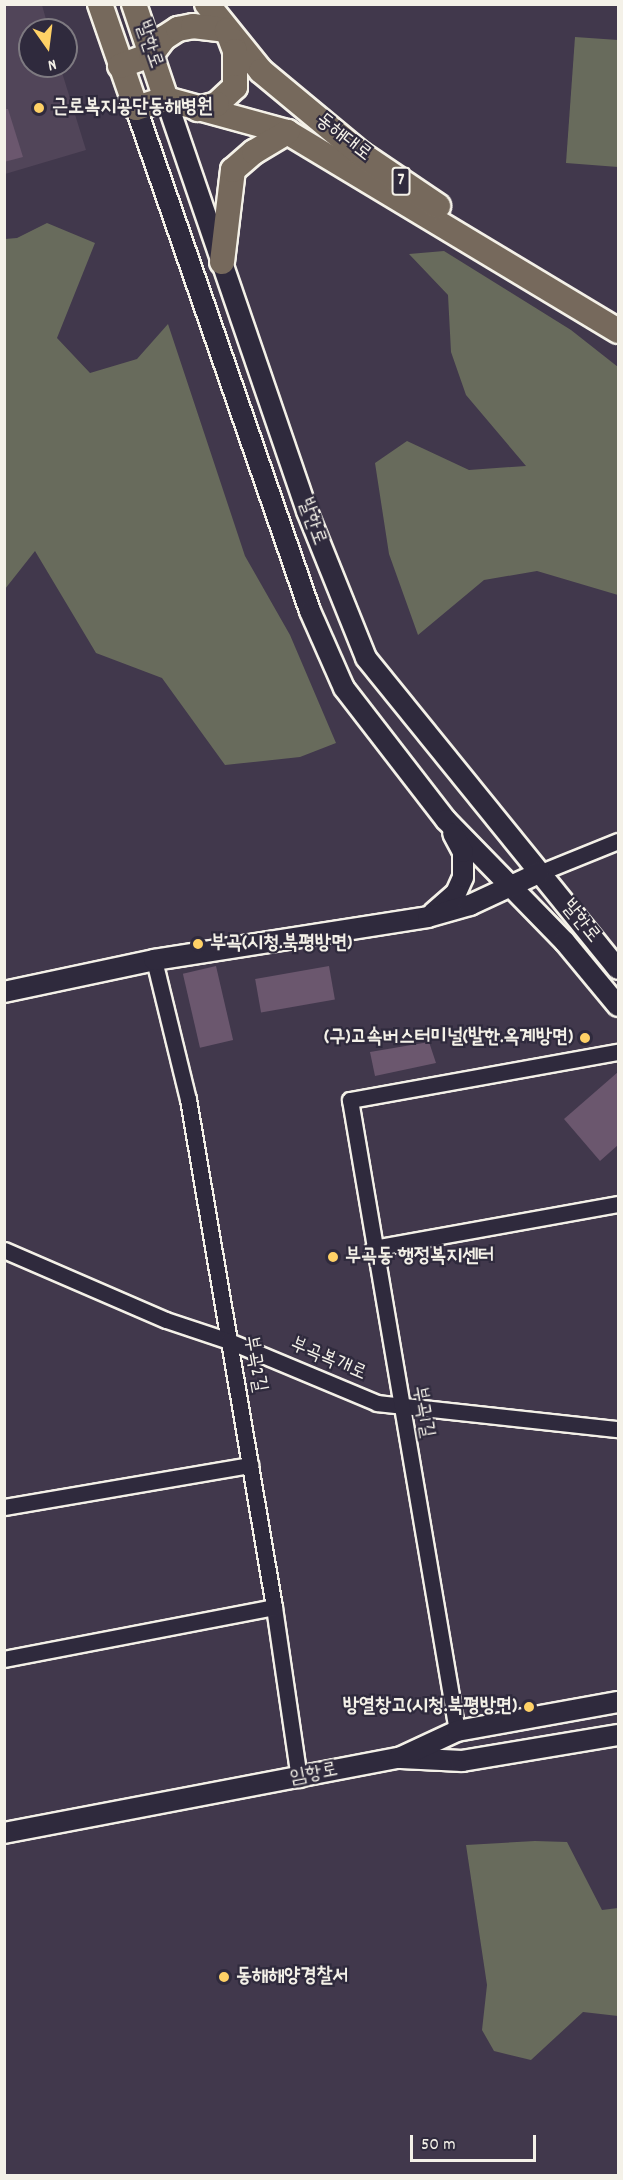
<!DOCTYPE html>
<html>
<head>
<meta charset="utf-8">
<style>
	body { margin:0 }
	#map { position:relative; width:623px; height:2180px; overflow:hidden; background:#41384c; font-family:Dekko,"Poor Story",sans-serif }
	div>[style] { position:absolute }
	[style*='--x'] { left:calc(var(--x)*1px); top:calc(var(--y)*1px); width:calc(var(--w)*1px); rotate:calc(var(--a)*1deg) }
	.built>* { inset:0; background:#514559 }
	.green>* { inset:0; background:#686b5c }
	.building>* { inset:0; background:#6b576e; transform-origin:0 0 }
	.roads { filter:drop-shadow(2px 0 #f4f1e8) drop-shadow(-2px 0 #f4f1e8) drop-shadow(0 2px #f4f1e8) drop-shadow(0 -2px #f4f1e8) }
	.minor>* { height:15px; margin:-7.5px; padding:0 7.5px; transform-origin:7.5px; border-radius:7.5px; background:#2f2a3d }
	.tertiary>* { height:20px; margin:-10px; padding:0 10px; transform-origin:10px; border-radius:10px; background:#2f2a3d }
	.primary>* { height:24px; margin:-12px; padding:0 12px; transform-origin:12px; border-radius:12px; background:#76695c }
	.dots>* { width:16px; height:16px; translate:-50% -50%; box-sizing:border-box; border:3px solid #2f2a3d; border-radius:50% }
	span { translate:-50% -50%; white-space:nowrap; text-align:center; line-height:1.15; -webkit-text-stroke:4.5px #2f2a3d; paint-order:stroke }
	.shield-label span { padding:2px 4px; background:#2f2a3d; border:2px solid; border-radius:4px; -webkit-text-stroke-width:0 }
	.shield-label { font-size:18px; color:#f4f1e8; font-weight:700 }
	.street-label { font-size:20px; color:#f4f1e8 }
	.poi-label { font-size:20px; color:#f4f1e8; font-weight:700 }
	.left { translate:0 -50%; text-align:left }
	.right { translate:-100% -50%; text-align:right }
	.frame { position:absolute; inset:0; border:6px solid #f4f1e8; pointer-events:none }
	.north { position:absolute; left:18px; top:18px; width:60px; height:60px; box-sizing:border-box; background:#2f2a3d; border:2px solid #7e7a81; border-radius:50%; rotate:166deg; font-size:16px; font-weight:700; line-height:24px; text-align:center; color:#f4f1e8 }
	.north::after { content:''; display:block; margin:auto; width:21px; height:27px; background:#ffd166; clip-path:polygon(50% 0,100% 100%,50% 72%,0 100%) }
	.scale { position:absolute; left:410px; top:2135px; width:126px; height:27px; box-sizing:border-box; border:3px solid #f4f1e8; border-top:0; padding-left:8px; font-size:18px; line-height:21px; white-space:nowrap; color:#f4f1e8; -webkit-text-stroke:4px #2f2a3d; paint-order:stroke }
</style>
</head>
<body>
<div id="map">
	<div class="built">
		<div style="clip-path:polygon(5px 5px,42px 5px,49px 30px,30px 30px,30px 66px,60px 66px,86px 150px,5px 174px)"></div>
	</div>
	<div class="green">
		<div style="clip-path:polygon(575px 37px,618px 40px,618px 167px,566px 163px)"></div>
		<div style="clip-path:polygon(47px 223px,95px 243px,57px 338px,90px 373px,137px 359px,168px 324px,245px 556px,290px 635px,336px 743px,300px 757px,225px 765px,162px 678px,96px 653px,35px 551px,5px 589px,5px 239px,17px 238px)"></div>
		<div style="clip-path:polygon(444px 251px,571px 330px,618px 367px,618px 595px,537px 571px,484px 580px,418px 635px,389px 554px,375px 463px,407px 441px,469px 470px,526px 466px,466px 395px,451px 352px,448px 295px,409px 254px)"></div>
		<div style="clip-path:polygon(535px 1841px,567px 1842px,602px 1910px,618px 1908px,618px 2016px,583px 2012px,531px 2060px,494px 2051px,482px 2030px,487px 1985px,466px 1845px)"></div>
	</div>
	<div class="building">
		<div style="clip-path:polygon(4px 109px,8px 109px,23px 157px,4px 162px)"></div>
		<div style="left:216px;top:966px;width:76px;height:34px;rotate:77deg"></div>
		<div style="left:329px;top:966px;width:34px;height:75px;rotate:80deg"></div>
		<div style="clip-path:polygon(429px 1042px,436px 1063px,375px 1076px,370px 1052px)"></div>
		<div style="clip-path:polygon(618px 1072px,618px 1145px,600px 1161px,564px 1119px)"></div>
	</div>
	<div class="roads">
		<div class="minor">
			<div style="--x:539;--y:873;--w:85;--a:-22.1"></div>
			<div style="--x:154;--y:960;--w:143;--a:76.3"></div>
			<div style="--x:188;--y:1099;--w:515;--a:80.39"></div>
			<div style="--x:274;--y:1607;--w:174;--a:81.7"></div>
			<div style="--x:373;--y:1248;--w:249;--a:-10.2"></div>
			<div style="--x:4;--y:1250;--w:176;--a:23.4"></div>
			<div style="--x:166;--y:1320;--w:66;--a:18.4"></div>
			<div style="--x:229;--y:1341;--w:160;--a:22.7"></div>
			<div style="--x:377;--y:1403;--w:242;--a:6.2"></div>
			<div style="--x:4;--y:1507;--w:250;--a:-9.7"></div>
			<div style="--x:4;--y:1659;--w:275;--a:-10.9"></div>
			<div style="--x:457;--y:1731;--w:640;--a:-99.62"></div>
			<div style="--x:350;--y:1100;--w:272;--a:-10.2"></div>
		</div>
		<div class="tertiary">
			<div style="--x:166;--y:99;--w:435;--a:71.1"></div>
			<div style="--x:307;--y:511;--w:158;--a:68.1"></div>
			<div style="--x:366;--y:658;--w:400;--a:51"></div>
			<div style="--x:136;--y:108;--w:532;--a:70.92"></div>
			<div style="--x:310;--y:611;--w:84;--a:66.2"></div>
			<div style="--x:344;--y:688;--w:167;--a:52.3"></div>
			<div style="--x:446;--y:820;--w:170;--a:45.7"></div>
			<div style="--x:565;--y:942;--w:83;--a:50.4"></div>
			<div style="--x:433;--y:913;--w:30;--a:-41"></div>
			<div style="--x:456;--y:893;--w:17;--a:-66"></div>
			<div style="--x:463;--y:877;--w:25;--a:-90"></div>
			<div style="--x:463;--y:852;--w:21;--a:-118"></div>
			<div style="--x:4;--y:992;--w:153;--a:-12"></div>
			<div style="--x:154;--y:960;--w:277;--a:-8.9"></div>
			<div style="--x:428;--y:917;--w:44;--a:-15.9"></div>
			<div style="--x:470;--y:905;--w:76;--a:-24.9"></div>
			<div style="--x:401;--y:1758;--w:61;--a:2.8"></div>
			<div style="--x:462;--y:1761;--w:158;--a:-9.5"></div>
			<div style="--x:4;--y:1833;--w:402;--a:-10.8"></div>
			<div style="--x:399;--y:1758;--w:64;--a:-25"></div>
			<div style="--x:457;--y:1731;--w:164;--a:-10.2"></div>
		</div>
		<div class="primary">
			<div style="--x:100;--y:4;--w:110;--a:70.9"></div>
			<div style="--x:136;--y:108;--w:31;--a:-17"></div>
			<div style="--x:166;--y:99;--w:125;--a:15.3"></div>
			<div style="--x:287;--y:132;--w:386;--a:31"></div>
			<div style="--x:134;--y:4;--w:100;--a:71.4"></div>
			<div style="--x:207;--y:4;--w:86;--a:51.1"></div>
			<div style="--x:261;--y:71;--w:130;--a:39.7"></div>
			<div style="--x:361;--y:154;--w:93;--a:34"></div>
			<div style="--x:120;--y:66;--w:33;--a:-20"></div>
			<div style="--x:151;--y:55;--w:21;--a:-53"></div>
			<div style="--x:164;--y:38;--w:17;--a:-33"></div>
			<div style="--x:178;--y:29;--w:15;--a:-11"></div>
			<div style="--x:193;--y:26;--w:34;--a:7"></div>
			<div style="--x:227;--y:30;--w:22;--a:69"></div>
			<div style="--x:235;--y:51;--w:36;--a:90"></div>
			<div style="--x:235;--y:87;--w:25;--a:137"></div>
			<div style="--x:217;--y:104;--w:20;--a:165"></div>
			<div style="--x:222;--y:262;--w:93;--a:-83.2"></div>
			<div style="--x:233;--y:170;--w:28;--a:-41"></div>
			<div style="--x:254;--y:152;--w:39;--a:-31"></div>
		</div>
	</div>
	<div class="dots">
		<div style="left:39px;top:108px;background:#ffd166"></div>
		<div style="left:198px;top:944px;background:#ffd166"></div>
		<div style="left:585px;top:1038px;background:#ffd166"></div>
		<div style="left:333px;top:1257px;background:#ffd166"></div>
		<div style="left:529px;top:1707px;background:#ffd166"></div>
		<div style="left:224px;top:1977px;background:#ffd166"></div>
	</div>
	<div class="shield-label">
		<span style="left:401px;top:181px">7</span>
	</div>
	<div class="street-label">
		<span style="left:148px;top:45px;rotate:71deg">발한로</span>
		<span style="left:343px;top:138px;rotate:38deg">동해대로</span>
		<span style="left:311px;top:522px;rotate:70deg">발한로</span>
		<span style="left:580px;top:922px;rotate:51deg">발한로</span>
		<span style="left:328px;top:1360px;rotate:23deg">부곡복개로</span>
		<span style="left:254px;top:1364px;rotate:80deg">부곡2길</span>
		<span style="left:422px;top:1412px;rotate:80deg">부곡1길</span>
		<span style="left:314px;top:1775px;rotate:-11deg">임항로</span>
	</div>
	<div class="poi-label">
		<span class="left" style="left:52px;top:108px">근로복지공단동해병원</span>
		<span class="left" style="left:210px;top:944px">부곡(시청.북평방면)</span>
		<span class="right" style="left:573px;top:1038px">(구)고속버스터미널(발한.옥계방면)</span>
		<span class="left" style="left:345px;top:1257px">부곡동 행정복지센터</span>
		<span class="right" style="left:517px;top:1707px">방열창고(시청.북평방면)</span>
		<span class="left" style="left:236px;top:1977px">동해해양경찰서</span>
	</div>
	<div class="frame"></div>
	<div class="north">N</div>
	<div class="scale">50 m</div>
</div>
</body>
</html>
